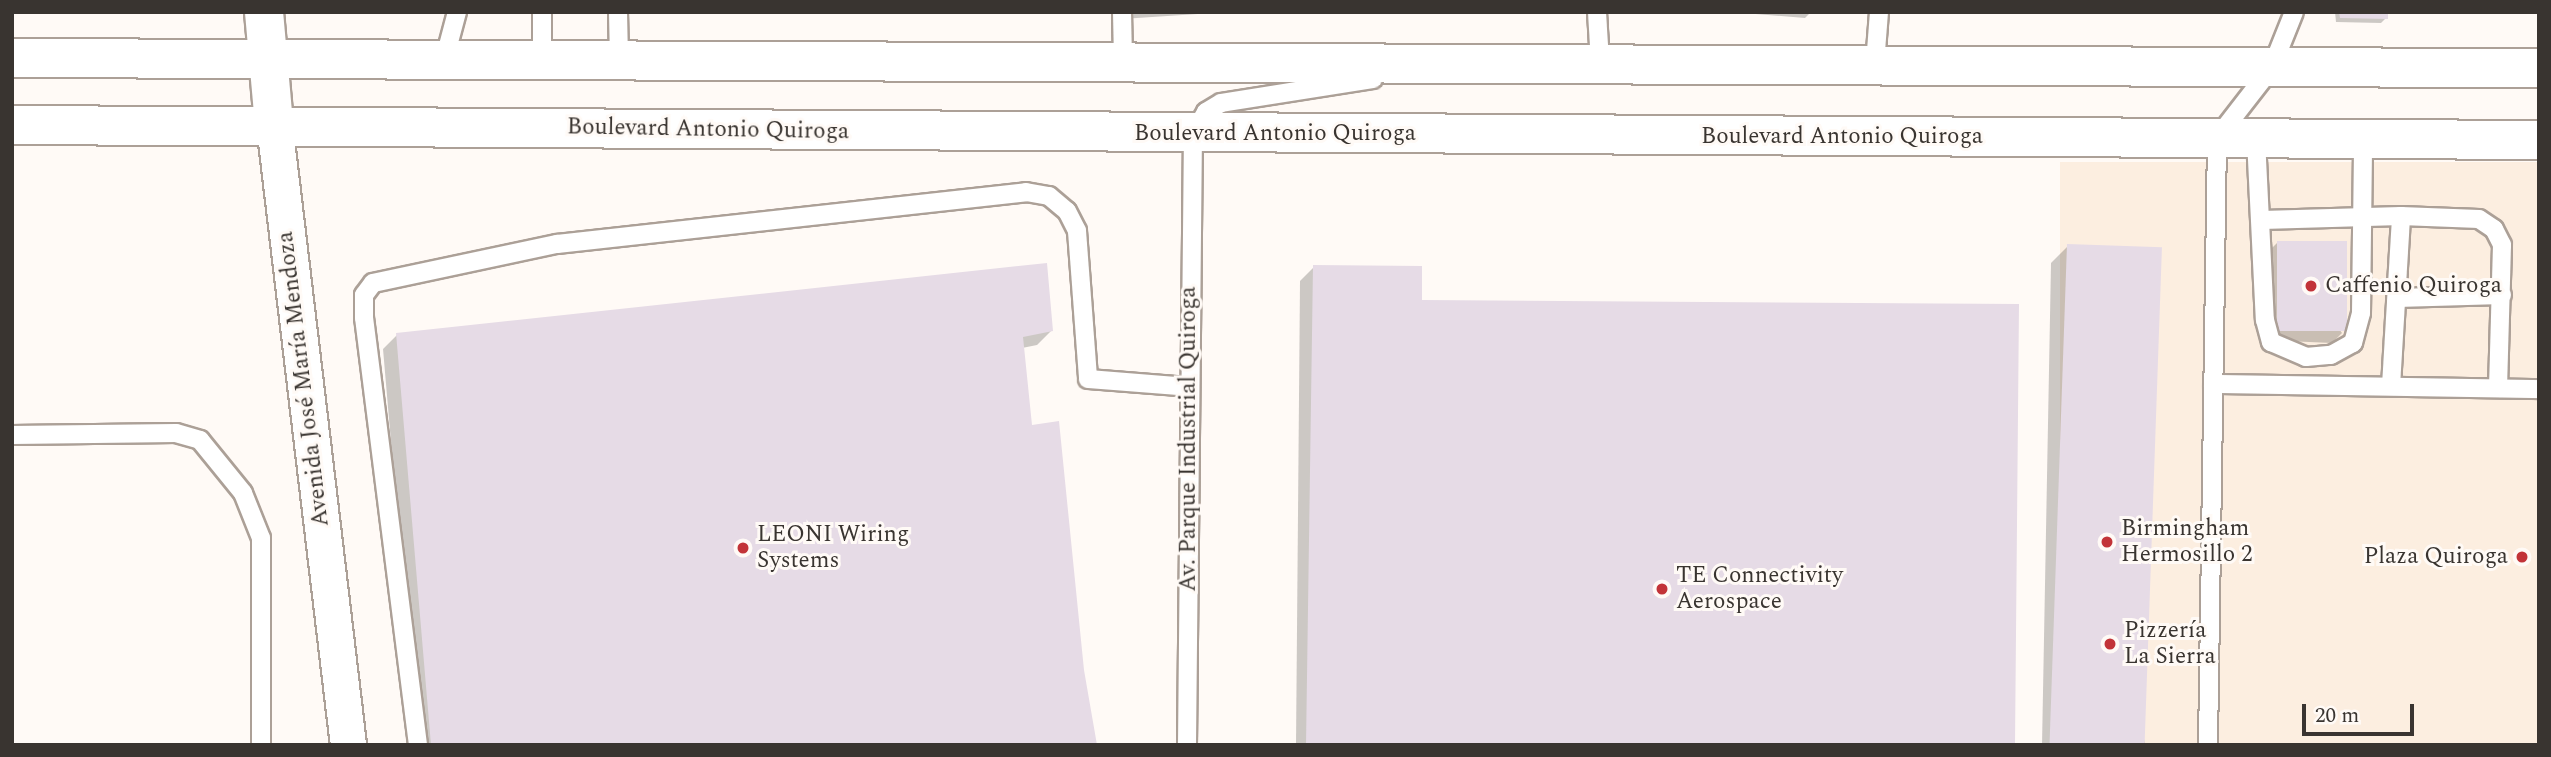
<!DOCTYPE html>
<html>
<head>
<meta charset="utf-8">
<style>
	body { margin:0 }
	#map { position:relative; width:2551px; height:757px; overflow:hidden; background:#fffaf6; font-family:Spectral,serif }
	div>[style] { position:absolute }
	[style*='--x'] { left:calc(var(--x)*1px); top:calc(var(--y)*1px); width:calc(var(--w)*1px); rotate:calc(var(--a)*1deg) }
	.commercial>* { inset:0; background:#fceee0; transform-origin:0 0 }
	.shadow>* { inset:0; background:#0003 }
	.building>* { inset:0; background:#e6dbe6; transform-origin:0 0 }
	.roads { filter:drop-shadow(2px 0 #aca097) drop-shadow(-2px 0 #aca097) drop-shadow(0 2px #aca097) drop-shadow(0 -2px #aca097) }
	.lane>* { height:18px; margin:-9px; padding:0 9px; transform-origin:9px; border-radius:9px; background:#fff }
	.street>* { height:35px; margin:-17.5px; padding:0 17.5px; transform-origin:17.5px; border-radius:17.5px; background:#fff }
	.secondary>* { height:38px; margin:-19px; padding:0 19px; transform-origin:19px; border-radius:19px; background:#fff }
	.primary>* { height:38px; margin:-19px; padding:0 19px; transform-origin:19px; border-radius:19px; background:#fff }
	.dots>* { width:19px; height:19px; translate:-50% -50%; box-sizing:border-box; border:4px solid #fffaf6; border-radius:50% }
	span { translate:-50% -50%; white-space:nowrap; text-align:center; line-height:1.15; -webkit-text-stroke:6px #fffaf6; paint-order:stroke }
	.street-label { font-size:23px; color:#393430 }
	.poi-label { font-size:23px; color:#393430 }
	.left { translate:0 -50%; text-align:left }
	.right { translate:-100% -50%; text-align:right }
	.frame { position:absolute; inset:0; border:14px solid #393430; pointer-events:none }
	.scale { position:absolute; left:2302px; top:704px; width:112px; height:32px; box-sizing:border-box; border:4px solid #393430; border-top:0; padding-left:9px; font-size:21px; line-height:24px; white-space:nowrap; color:#393430; -webkit-text-stroke:5px #fffaf6; paint-order:stroke }
</style>
</head>
<body>
<div id="map">
	<div class="commercial">
		<div style="left:2539px;top:162px;width:583px;height:479px;rotate:90deg"></div>
	</div>
	<div class="shadow">
		<div style="clip-path:polygon(1121px 12px,1228px 12px,1122px 19px)"></div>
		<div style="clip-path:polygon(1731px 12px,1811px 12px,1805px 18px)"></div>
		<div style="clip-path:polygon(2335px 12px,2386px 12px,2386px 18px,2381px 23px,2336px 22px)"></div>
		<div style="clip-path:polygon(2278px 242px,2342px 333px,2332px 343px,2267px 340px,2268px 252px)"></div>
		<div style="clip-path:polygon(2068px 246px,2145px 745px,2042px 745px,2051px 263px)"></div>
		<div style="clip-path:polygon(1314px 267px,1421px 301px,2011px 745px,1296px 745px,1300px 281px)"></div>
		<div style="clip-path:polygon(1051px 331px,1037px 345px,1022px 348px,1030px 427px,1095px 745px,417px 745px,383px 349px,397px 335px)"></div>
	</div>
	<div class="building">
		<div style="clip-path:polygon(2339px 12px,2388px 12px,2388px 19px,2340px 18px)"></div>
		<div style="left:2277px;top:241px;width:70px;height:90px"></div>
		<div style="left:2067px;top:244px;width:95px;height:501px;rotate:2deg"></div>
		<div style="clip-path:polygon(1047px 263px,1053px 331px,1023px 337px,1032px 425px,1059px 421px,1084px 670px,1097px 745px,431px 745px,396px 333px)"></div>
		<div style="clip-path:polygon(1313px 265px,1422px 266px,1422px 300px,2019px 304px,2015px 745px,1306px 745px)"></div>
	</div>
	<div class="roads">
		<div class="lane">
			<div style="--x:542;--y:12;--w:46;--a:90"></div>
			<div style="--x:618;--y:12;--w:47;--a:88.8"></div>
			<div style="--x:1122;--y:12;--w:49;--a:88.8"></div>
			<div style="--x:1597;--y:12;--w:51;--a:86.6"></div>
			<div style="--x:445;--y:57;--w:47;--a:-75.1"></div>
			<div style="--x:1875;--y:64;--w:52;--a:-85.6"></div>
			<div style="--x:2256;--y:139;--w:181;--a:87.2"></div>
			<div style="--x:2265;--y:320;--w:23;--a:75"></div>
			<div style="--x:2271;--y:342;--w:38;--a:23"></div>
			<div style="--x:2306;--y:357;--w:25;--a:-5"></div>
			<div style="--x:2331;--y:355;--w:25;--a:-29"></div>
			<div style="--x:2353;--y:343;--w:31;--a:-75"></div>
			<div style="--x:2361;--y:313;--w:174;--a:-89.3"></div>
			<div style="--x:2262;--y:220;--w:139;--a:-1.6"></div>
			<div style="--x:2397;--y:298;--w:105;--a:-1.6"></div>
			<div style="--x:2213;--y:384;--w:326;--a:0.9"></div>
			<div style="--x:2391;--y:386;--w:170;--a:-86.6"></div>
			<div style="--x:2401;--y:216;--w:78;--a:2.2"></div>
			<div style="--x:2479;--y:219;--w:18;--a:34"></div>
			<div style="--x:2494;--y:229;--w:18;--a:63"></div>
			<div style="--x:2502;--y:245;--w:143;--a:91.6"></div>
			<div style="--x:12;--y:435;--w:164;--a:-0.7"></div>
			<div style="--x:176;--y:433;--w:25;--a:16"></div>
			<div style="--x:200;--y:440;--w:68;--a:50.9"></div>
			<div style="--x:243;--y:493;--w:48;--a:68.2"></div>
			<div style="--x:261;--y:538;--w:207;--a:90"></div>
			<div style="--x:418;--y:745;--w:430;--a:-97.2"></div>
			<div style="--x:364;--y:318;--w:23;--a:-90"></div>
			<div style="--x:364;--y:295;--w:15;--a:-53"></div>
			<div style="--x:373;--y:283;--w:188;--a:-12"></div>
			<div style="--x:557;--y:244;--w:472;--a:-6.3"></div>
			<div style="--x:1026;--y:192;--w:23;--a:10"></div>
			<div style="--x:1049;--y:196;--w:23;--a:40"></div>
			<div style="--x:1067;--y:211;--w:22;--a:63"></div>
			<div style="--x:1077;--y:231;--w:148;--a:85.7"></div>
			<div style="--x:1088;--y:379;--w:101;--a:4.5"></div>
			<div style="--x:1187;--y:745;--w:611;--a:-89.44"></div>
			<div style="--x:1193;--y:134;--w:26;--a:-59"></div>
			<div style="--x:1206;--y:112;--w:17;--a:-31"></div>
			<div style="--x:1221;--y:103;--w:154;--a:-9"></div>
			<div style="--x:2208;--y:745;--w:607;--a:-89.15"></div>
			<div style="--x:2217;--y:138;--w:90;--a:-52.2"></div>
			<div style="--x:2272;--y:67;--w:59;--a:-68.2"></div>
		</div>
		<div class="street">
			<div style="--x:274;--y:124;--w:625;--a:83.2"></div>
		</div>
		<div class="secondary">
			<div style="--x:264;--y:12;--w:112;--a:84.9"></div>
		</div>
		<div class="primary">
			<div style="--x:12;--y:58;--w:2527;--a:0.23"></div>
			<div style="--x:12;--y:125;--w:2527;--a:0.34"></div>
		</div>
	</div>
	<div class="dots">
		<div style="left:2311px;top:286px;background:#c23338"></div>
		<div style="left:2107px;top:542px;background:#c23338"></div>
		<div style="left:743px;top:548px;background:#c23338"></div>
		<div style="left:2522px;top:557px;background:#c23338"></div>
		<div style="left:1662px;top:589px;background:#c23338"></div>
		<div style="left:2110px;top:644px;background:#c23338"></div>
	</div>
	<div class="street-label">
		<span style="left:708px;top:130px;rotate:1deg">Boulevard Antonio Quiroga</span>
		<span style="left:1275px;top:134px">Boulevard Antonio Quiroga</span>
		<span style="left:1842px;top:137px">Boulevard Antonio Quiroga</span>
		<span style="left:304px;top:379px;rotate:-97deg">Avenida José María Mendoza</span>
		<span style="left:1189px;top:439px;rotate:-90deg">Av. Parque Industrial Quiroga</span>
	</div>
	<div class="poi-label">
		<span class="left" style="left:2325px;top:286px">Caffenio Quiroga</span>
		<span class="left" style="left:2121px;top:542px">Birmingham<br>Hermosillo 2</span>
		<span class="left" style="left:757px;top:548px">LEONI Wiring<br>Systems</span>
		<span class="right" style="left:2508px;top:557px">Plaza Quiroga</span>
		<span class="left" style="left:1676px;top:589px">TE Connectivity<br>Aerospace</span>
		<span class="left" style="left:2124px;top:644px">Pizzería<br>La Sierra</span>
	</div>
	<div class="frame"></div>
	<div class="scale">20 m</div>
</div>
</body>
</html>
